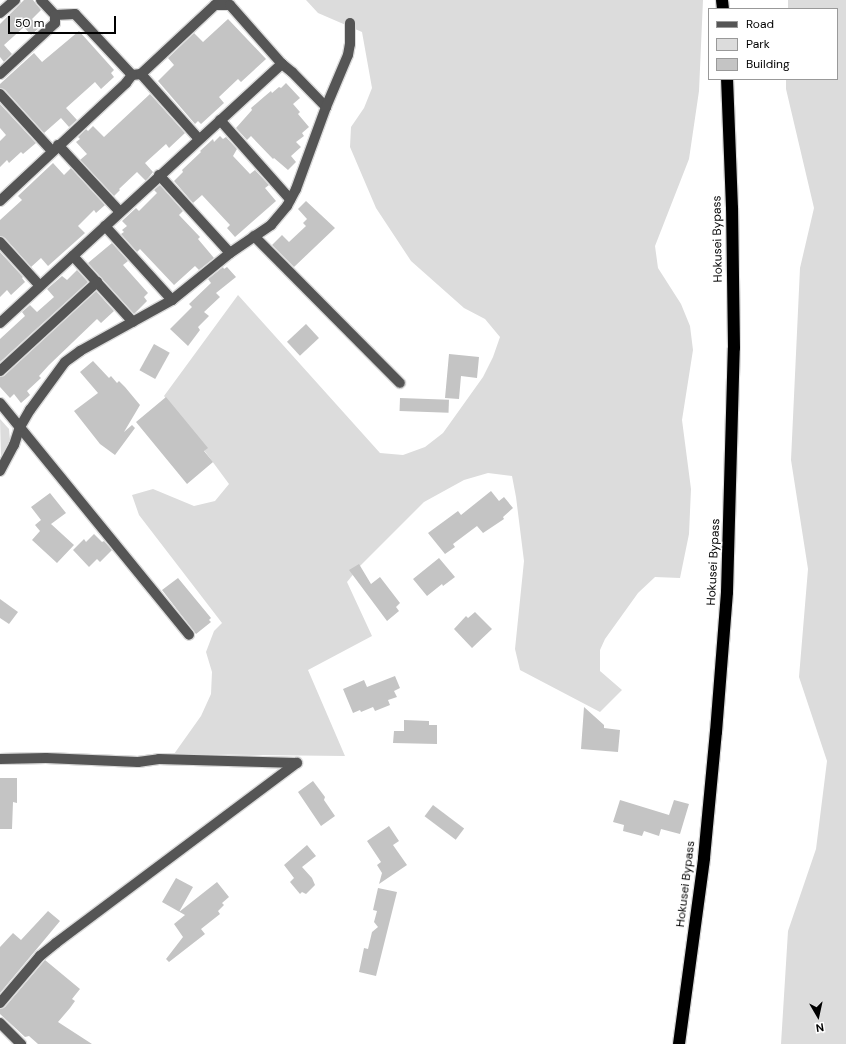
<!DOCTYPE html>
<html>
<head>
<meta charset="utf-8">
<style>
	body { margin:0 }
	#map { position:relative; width:846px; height:1044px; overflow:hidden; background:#fff; font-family:"DM Sans",sans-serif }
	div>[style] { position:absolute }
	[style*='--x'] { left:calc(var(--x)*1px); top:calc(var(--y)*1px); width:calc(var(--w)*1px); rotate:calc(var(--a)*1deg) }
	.green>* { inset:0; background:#dcdcdc }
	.building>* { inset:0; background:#c4c4c4; transform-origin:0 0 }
	.roads { filter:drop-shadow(1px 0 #dbdbdb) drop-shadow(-1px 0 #dbdbdb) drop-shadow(0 1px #dbdbdb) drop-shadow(0 -1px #dbdbdb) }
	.minor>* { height:10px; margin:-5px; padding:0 5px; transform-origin:5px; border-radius:5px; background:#555 }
	.highway>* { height:12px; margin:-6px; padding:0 6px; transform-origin:6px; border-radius:6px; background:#000 }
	span { translate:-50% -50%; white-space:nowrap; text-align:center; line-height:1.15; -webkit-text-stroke:3px #fff; paint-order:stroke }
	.street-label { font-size:12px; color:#000 }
	.legend { position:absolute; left:708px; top:8px; width:130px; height:72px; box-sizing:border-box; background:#fff; border:1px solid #999; margin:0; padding:5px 7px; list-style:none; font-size:12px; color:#000 }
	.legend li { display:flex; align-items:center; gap:8px; height:20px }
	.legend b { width:20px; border:1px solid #999 }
	.north { position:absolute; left:798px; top:996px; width:40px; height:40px; -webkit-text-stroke:3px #fff; paint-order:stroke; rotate:171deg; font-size:11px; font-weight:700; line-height:16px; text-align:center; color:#000 }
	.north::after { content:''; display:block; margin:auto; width:14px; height:18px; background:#000; clip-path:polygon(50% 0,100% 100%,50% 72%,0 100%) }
	.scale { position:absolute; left:8px; top:16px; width:108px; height:18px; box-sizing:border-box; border:2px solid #000; border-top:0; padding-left:5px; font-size:12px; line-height:14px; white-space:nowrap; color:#000; -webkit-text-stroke:3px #fff; paint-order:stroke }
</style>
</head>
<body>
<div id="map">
	<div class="green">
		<div style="clip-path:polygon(306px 0,703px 0,699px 91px,689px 159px,655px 246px,658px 268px,681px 304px,690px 326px,693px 350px,682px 420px,691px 489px,689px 534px,680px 578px,655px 577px,638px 593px,605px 639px,600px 650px,600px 671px,622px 690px,600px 712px,520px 670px,515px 649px,524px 561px,516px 497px,512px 476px,488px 473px,464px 480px,424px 502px,360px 566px,347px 582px,372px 636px,308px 670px,345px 756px,174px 754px,201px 716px,211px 694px,212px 672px,206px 652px,214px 631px,222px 623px,139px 515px,132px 495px,153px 489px,194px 506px,215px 501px,229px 484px,164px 396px,238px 295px,380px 453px,403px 455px,425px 447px,443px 433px,483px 377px,493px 357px,500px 337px,485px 319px,464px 308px,411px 261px,376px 208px,350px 147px,351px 127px,364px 108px,372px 88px,362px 32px,318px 13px)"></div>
		<div style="clip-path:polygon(788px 0,846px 0,846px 1044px,781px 1044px,788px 931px,816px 849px,827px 761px,799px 677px,808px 569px,791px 460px,800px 268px,814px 208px,786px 89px,786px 79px,837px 79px,837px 9px,788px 9px)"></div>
		<div style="clip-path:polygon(0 419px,9px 429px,10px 441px,1px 457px)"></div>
	</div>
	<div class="building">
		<div style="clip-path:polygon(24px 0,33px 0,41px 10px,32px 19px,39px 28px,31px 35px,24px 27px,4px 45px,12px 54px,4px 62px,0 57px,0 24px)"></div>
		<div style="clip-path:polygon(228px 19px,266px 59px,241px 82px,238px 79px,219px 97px,224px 103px,201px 124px,198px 121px,195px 124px,158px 81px,174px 65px,168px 58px,194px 33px,203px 42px)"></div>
		<div style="clip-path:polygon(79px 31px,114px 70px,111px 73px,114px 77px,101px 89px,95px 82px,66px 108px,77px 120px,69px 127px,61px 118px,44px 133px,5px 90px,0 88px,0 84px,34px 53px,42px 62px)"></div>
		<div style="clip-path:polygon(286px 83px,300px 98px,293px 104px,300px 112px,298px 114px,309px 127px,302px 133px,304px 136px,296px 142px,301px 147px,291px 156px,296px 162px,288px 170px,274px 158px,273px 159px,251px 136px,247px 140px,236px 128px,252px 110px,251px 108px,265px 96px,271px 91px,272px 93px,279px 87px,281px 88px)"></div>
		<div style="clip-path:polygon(150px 94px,185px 133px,169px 148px,166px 144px,145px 163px,153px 172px,146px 181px,137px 172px,119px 189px,120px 190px,114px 196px,80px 160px,87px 154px,76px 142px,80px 139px,78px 137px,86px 129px,88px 131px,93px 126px,104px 137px)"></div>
		<div style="clip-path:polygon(0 104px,36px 143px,23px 154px,21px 152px,9px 163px,7px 160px,0 167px,0 141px,6px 135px,0 128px)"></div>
		<div style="clip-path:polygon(220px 136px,223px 139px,226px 137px,237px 149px,233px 156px,250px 174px,255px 170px,269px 185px,265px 188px,276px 201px,235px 237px,227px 228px,230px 225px,202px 195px,193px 203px,174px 181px,183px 172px,182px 170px,201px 152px,200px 151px,213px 139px,214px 142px)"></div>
		<div style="clip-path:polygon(53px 163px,64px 175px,71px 168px,105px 205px,96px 213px,94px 210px,78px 226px,85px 233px,48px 266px,41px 258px,31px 267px,5px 238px,0 236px,0 220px,22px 200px,18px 196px)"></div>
		<div style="clip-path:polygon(160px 185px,183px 211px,179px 215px,200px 237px,198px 239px,214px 258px,199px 270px,195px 266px,174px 285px,140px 249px,137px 252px,121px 234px,124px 232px,122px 230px,127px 226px,122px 221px,136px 208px,139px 211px,157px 193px,154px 190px)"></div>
		<div style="clip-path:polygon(306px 201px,335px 228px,294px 267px,272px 245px,282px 235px,289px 242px,306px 226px,303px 223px,307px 219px,298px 209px)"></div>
		<div style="clip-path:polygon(112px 243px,128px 261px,123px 265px,148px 293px,144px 297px,147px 301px,134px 314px,88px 263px)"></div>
		<div style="clip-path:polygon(0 252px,23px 277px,22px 278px,25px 282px,11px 295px,7px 290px,0 297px)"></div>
		<div style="clip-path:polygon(223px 267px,224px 269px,227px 267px,236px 277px,216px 293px,220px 297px,204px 312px,209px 316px,198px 327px,200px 330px,188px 346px,170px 329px,192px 307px,189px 304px,211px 283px,208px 279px)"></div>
		<div style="clip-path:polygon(77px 270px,88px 282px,0 362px,0 339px,25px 316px,22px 312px,30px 305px,37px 312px,54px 297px,47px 289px,62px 276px,67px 280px)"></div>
		<div style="clip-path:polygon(96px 291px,114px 311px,101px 323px,97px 319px,49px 365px,39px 376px,41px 378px,27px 391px,30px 395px,21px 403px,14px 394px,10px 398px,0 387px,0 377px,4px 376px)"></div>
		<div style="left:306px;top:324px;width:19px;height:26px;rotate:47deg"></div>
		<div style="left:154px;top:344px;width:18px;height:30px;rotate:29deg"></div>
		<div style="clip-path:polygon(449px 354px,479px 357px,477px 378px,461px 376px,459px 399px,445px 398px)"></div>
		<div style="clip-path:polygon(93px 361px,109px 378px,111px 376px,117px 383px,119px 381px,125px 387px,140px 405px,124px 432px,132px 425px,135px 428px,115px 455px,100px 444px,74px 411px,98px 393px,80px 372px)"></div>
		<div style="clip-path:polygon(166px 397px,208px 448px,204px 451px,213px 462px,187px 484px,136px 422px)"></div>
		<div style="left:400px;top:398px;width:49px;height:13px;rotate:2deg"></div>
		<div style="clip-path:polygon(491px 491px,499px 501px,504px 497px,513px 508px,503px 517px,504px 519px,483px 533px,477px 526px,453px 544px,455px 547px,445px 554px,428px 533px,458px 511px,461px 515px)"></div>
		<div style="clip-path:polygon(50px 493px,66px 513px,51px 524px,74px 545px,57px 563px,32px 540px,40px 531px,35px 525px,41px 520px,31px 507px)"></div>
		<div style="clip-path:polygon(94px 534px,102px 542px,104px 541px,112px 550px,100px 562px,97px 559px,89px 567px,73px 550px,84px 539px,86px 542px)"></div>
		<div style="clip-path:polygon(439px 558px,455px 577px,443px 586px,442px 584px,427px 596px,413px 579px)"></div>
		<div style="clip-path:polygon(359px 564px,371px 584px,380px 577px,400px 603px,396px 607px,399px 611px,387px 621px,349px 570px)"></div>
		<div style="clip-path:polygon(178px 578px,211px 618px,209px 620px,211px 622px,196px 634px,162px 590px)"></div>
		<div style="clip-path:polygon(0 599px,18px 612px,9px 624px,0 618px)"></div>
		<div style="clip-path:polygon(475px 612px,492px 629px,472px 648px,454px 629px,466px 616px,468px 618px)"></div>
		<div style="clip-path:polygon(395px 676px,400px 688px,394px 691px,397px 697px,388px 700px,390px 705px,375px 711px,373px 707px,361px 712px,360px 710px,353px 713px,343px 689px,364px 680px,367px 687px)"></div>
		<div style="clip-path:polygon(584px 707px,604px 725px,604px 728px,620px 730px,618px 752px,581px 749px)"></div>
		<div style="clip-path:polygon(404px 720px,429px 721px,429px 725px,437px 725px,437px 744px,393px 743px,394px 731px,404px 731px)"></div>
		<div style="clip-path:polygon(0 778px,17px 778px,17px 803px,13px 802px,12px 829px,0 829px)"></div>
		<div style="clip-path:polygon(313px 781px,325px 797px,324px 800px,335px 816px,321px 826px,298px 792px)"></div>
		<div style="clip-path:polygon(620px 800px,669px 815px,674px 800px,689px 804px,680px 834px,661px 829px,659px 836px,644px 831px,642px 836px,623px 831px,624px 825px,613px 822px)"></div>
		<div style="left:433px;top:805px;width:39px;height:14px;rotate:37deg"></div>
		<div style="clip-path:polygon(389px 826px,399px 841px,393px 845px,407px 865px,379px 884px,382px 873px,377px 865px,381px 862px,367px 841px)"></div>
		<div style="clip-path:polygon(307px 845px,316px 856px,302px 867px,312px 878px,315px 885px,306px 894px,302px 892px,300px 894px,290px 882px,294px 878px,284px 865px)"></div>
		<div style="clip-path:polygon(176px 878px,193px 887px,179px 912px,217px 882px,229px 897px,222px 903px,224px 905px,218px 911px,220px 914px,201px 929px,205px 934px,169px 962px,166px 959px,183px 937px,174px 924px,185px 915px,162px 902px)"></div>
		<div style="clip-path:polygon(378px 888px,397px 892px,376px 976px,359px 972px,364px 948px,368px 949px,372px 932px,378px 927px,374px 922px,377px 911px,373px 910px)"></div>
		<div style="clip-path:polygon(48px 911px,60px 921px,0 993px,0 947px,13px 933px,21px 940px)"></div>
		<div style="clip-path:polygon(45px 960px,80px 989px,72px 999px,75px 1001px,70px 1008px,58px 1022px,92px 1044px,38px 1044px,29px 1036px,25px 1037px,0 1014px,0 1009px,5px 1007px)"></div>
	</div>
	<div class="roads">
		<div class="minor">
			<div style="--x:41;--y:0;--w:21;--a:47"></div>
			<div style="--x:55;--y:15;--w:20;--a:-3"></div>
			<div style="--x:75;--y:14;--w:83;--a:46.9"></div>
			<div style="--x:132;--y:75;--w:9;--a:-6"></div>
			<div style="--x:141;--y:74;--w:87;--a:48.3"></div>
			<div style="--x:0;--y:13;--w:20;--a:-41"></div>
			<div style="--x:0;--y:74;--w:75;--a:-42.8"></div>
			<div style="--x:55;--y:23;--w:8;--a:-90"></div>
			<div style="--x:141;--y:74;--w:101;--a:-43"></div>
			<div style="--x:215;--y:5;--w:15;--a:0"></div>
			<div style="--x:230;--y:5;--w:79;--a:48.6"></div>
			<div style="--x:282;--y:64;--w:13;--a:39"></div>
			<div style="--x:292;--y:72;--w:49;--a:45.8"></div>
			<div style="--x:0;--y:94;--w:77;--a:47.6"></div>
			<div style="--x:220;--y:120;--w:106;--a:48.5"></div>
			<div style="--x:58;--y:145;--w:91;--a:47.2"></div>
			<div style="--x:159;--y:175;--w:105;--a:47.7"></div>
			<div style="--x:0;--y:201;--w:173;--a:-43.1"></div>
			<div style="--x:126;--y:83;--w:10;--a:-53"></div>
			<div style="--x:105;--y:226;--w:100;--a:47.8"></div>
			<div style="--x:254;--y:236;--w:207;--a:45.2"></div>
			<div style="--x:0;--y:242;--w:59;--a:47.7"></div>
			<div style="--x:73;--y:256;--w:89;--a:47.7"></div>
			<div style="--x:0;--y:323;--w:383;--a:-42.6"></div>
			<div style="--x:0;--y:371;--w:132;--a:-42.5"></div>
			<div style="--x:0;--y:403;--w:299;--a:50.8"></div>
			<div style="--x:0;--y:471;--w:30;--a:-62"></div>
			<div style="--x:14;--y:445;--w:19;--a:-72"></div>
			<div style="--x:20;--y:427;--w:20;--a:-60"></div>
			<div style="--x:30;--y:410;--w:59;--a:-53.9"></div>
			<div style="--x:65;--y:362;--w:19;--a:-36"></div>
			<div style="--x:80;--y:351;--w:105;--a:-29"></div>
			<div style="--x:172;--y:300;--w:75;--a:-39"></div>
			<div style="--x:230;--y:253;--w:50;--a:-34.3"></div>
			<div style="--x:271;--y:225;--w:25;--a:-50"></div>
			<div style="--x:287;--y:206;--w:19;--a:-62"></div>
			<div style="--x:296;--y:189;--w:87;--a:-69.9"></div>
			<div style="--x:326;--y:107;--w:56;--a:-67.1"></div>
			<div style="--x:348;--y:55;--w:11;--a:-80"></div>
			<div style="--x:350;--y:44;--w:21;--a:-90"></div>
			<div style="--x:0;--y:759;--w:46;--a:-1.2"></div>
			<div style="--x:46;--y:758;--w:92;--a:2.5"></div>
			<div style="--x:138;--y:762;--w:21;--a:-8"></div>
			<div style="--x:159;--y:759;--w:138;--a:1.7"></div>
			<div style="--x:0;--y:1003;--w:62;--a:-49.6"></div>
			<div style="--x:40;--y:956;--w:21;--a:-39"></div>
			<div style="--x:56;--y:943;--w:301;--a:-36.8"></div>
			<div style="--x:0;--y:1023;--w:30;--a:45"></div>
		</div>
		<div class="highway">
			<div style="--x:722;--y:0;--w:9;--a:84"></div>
			<div style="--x:679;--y:1044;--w:188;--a:-82.3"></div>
			<div style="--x:704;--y:858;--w:127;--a:-84.6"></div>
			<div style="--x:716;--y:732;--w:140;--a:-85.5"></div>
			<div style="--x:727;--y:592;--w:244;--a:-88.4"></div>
			<div style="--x:734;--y:348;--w:140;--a:-90.8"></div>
			<div style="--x:732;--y:208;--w:129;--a:-92.2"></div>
		</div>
	</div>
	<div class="street-label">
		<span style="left:718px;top:239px;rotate:-91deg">Hokusei Bypass</span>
		<span style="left:714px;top:562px;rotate:-87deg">Hokusei Bypass</span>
		<span style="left:686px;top:884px;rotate:-83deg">Hokusei Bypass</span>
	</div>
	<ul class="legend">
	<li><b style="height:5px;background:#555"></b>Road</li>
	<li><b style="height:11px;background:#dcdcdc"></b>Park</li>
	<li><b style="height:11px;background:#c4c4c4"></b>Building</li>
	</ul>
	<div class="north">N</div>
	<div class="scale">50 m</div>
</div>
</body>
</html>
